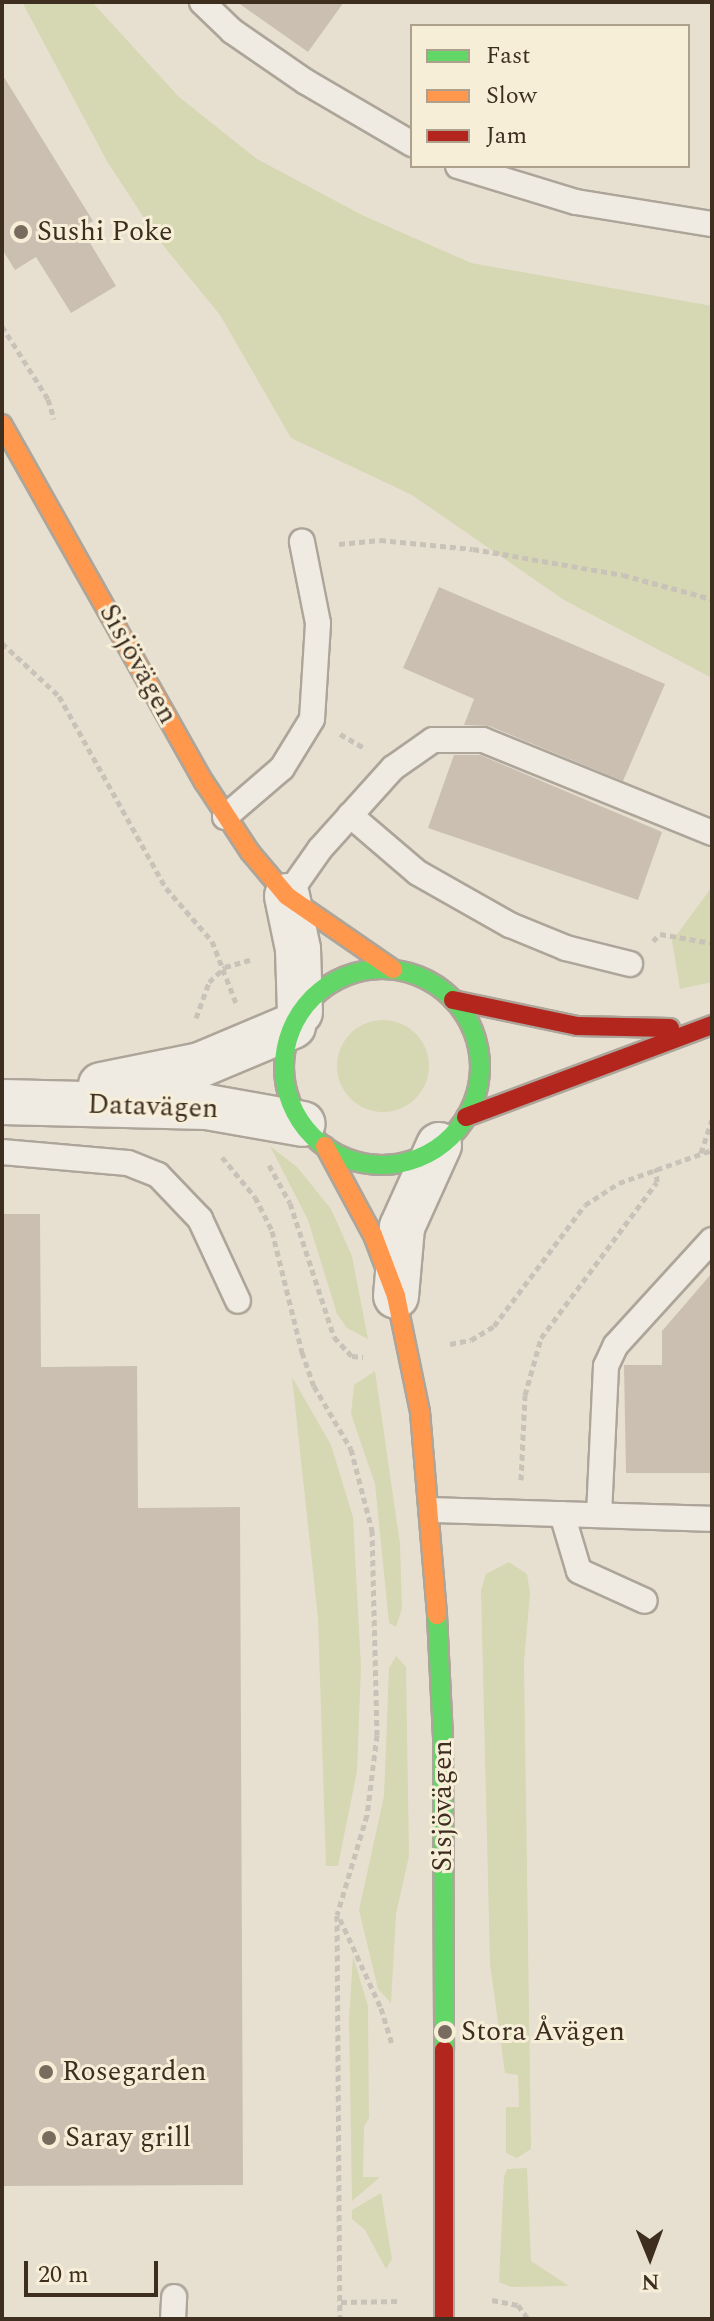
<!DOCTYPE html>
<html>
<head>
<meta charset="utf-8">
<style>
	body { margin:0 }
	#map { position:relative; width:714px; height:2321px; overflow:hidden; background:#e7e0d1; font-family:Spectral,serif }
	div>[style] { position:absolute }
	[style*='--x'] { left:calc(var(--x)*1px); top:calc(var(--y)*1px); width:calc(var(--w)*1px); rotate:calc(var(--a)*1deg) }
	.green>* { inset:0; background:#d6d7b3 }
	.round { border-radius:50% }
	.building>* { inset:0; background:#cbbfb2 }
	.path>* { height:5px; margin-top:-2.5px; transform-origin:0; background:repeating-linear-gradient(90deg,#c8c2b9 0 6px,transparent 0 10px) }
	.roads { filter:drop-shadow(2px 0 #ada599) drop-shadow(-2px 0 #ada599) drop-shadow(0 2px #ada599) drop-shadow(0 -2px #ada599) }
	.lane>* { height:24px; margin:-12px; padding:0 12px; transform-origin:12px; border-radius:12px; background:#efebe3 }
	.street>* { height:44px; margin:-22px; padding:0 22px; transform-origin:22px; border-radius:22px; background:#efebe3 }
	.fast>* { height:18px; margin:-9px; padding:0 9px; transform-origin:9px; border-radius:9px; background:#63d668 }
	.fast>.ring { margin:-9px; padding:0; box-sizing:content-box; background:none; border:18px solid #63d668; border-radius:50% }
	.slow>* { height:18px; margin:-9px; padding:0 9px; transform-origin:9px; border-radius:9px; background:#ff974d }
	.jam>* { height:18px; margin:-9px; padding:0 9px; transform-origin:9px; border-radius:9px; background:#b3261e }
	.dots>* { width:22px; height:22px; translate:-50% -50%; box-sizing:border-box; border:4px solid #f7eed8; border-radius:50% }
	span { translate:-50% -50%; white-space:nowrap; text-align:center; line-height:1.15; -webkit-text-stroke:6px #f7eed8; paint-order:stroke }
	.poi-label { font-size:28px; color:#3d2e20 }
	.left { translate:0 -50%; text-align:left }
	.street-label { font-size:28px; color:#3d2e20 }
	.frame { position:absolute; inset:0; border:4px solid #3d2e20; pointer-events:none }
	.legend { position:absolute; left:410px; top:24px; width:280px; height:144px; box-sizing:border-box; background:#f7eed8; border:2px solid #ada18e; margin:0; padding:10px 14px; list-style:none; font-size:24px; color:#3d2e20 }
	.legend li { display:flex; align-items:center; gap:16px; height:40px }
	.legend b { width:40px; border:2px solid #ada18e }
	.north { position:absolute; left:610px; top:2217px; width:80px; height:80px; -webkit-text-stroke:6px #f7eed8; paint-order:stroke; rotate:179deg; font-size:22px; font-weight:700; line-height:32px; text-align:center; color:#3d2e20 }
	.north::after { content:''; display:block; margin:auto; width:28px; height:36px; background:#3d2e20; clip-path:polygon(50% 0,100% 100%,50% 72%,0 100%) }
	.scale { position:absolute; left:24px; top:2261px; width:134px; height:36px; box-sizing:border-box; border:4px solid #3d2e20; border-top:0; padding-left:10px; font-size:24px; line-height:28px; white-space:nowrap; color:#3d2e20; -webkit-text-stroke:6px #f7eed8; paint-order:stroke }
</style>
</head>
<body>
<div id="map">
	<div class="green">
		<div style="clip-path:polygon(22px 2px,92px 2px,179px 97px,257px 159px,362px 215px,471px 263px,712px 306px,712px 678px,564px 600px,412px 495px,291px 438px,220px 315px,158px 239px,108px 163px)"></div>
		<div style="clip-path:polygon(712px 887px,712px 982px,680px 989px,672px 941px)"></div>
		<div class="round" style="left:337px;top:1020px;width:92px;height:92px"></div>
		<div style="clip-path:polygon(270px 1146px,297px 1167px,331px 1209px,352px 1256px,368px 1339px,347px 1328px,337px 1314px,308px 1220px)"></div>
		<div style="clip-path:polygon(375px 1371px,400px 1544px,402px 1609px,396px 1627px,389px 1623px,375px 1484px,351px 1414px,354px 1385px)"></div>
		<div style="clip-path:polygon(292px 1377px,331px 1445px,353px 1517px,361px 1668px,357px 1771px,338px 1866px,326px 1866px,318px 1618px)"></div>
		<div style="clip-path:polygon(509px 1562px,527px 1574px,530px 1593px,524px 1662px,531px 2149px,517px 2158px,506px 2153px,506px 2107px,519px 2107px,518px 2075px,505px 2073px,490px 1964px,481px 1590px,486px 1574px)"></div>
		<div style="clip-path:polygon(396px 1656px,406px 1667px,409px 1856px,396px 1914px,391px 2003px,378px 1989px,359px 1910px,384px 1796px,389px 1668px)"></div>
		<div style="clip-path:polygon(353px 1956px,368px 2006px,369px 2118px,364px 2127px,363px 2177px,380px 2177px,352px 2201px,349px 2020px)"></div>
		<div style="clip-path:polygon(527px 2168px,531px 2261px,569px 2286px,511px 2287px,499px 2282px,504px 2176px,507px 2169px)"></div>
		<div style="clip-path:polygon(381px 2193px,392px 2259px,386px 2269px,365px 2230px,352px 2219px,352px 2210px)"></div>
	</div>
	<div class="building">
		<div style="clip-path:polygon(237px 2px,344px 2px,308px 52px)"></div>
		<div style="clip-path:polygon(2px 74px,93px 221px,81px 228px,116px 286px,71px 313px,36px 257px,15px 270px,2px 249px)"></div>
		<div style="clip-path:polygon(439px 587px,665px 684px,623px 781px,489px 726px,464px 725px,474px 699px,403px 668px)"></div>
		<div style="clip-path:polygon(454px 755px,480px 755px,662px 832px,638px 900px,428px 828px)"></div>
		<div style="clip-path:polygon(2px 1214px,40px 1214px,41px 1367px,137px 1366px,138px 1508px,240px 1507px,243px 2185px,2px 2186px)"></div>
		<div style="clip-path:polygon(712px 1273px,712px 1473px,626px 1473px,624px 1365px,662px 1365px,662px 1331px)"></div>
	</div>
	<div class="path">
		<div style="--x:2;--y:326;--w:86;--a:57.8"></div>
		<div style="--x:48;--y:399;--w:21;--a:73"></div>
		<div style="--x:339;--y:544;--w:41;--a:-5.6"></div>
		<div style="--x:380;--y:540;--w:93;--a:5.5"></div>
		<div style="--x:473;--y:549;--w:152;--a:9.8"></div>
		<div style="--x:623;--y:575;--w:92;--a:15.1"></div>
		<div style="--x:2;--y:643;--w:78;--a:42.9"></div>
		<div style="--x:59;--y:696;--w:220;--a:60.9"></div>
		<div style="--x:166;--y:888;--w:70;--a:49"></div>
		<div style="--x:212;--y:941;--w:66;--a:68.8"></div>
		<div style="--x:340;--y:734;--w:30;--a:30"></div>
		<div style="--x:653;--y:941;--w:10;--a:-45"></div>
		<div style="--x:660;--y:934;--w:53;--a:9.8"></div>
		<div style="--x:196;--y:1018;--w:38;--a:-70"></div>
		<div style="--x:209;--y:982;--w:22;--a:-43"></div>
		<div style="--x:225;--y:967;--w:29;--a:-16"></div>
		<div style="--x:701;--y:1153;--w:35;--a:-72"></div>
		<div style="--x:222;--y:1157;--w:52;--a:50.5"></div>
		<div style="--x:255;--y:1197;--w:38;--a:63"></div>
		<div style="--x:272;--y:1231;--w:125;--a:76.1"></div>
		<div style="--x:302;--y:1352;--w:36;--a:71"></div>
		<div style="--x:314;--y:1386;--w:73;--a:59.6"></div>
		<div style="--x:351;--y:1449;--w:84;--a:75.5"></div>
		<div style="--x:372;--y:1530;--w:205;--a:88.6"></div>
		<div style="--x:377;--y:1735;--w:81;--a:97.1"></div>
		<div style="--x:367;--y:1815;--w:104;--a:106.7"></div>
		<div style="--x:337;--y:1915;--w:404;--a:89.6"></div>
		<div style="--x:269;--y:1165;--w:43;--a:61.1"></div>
		<div style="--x:290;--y:1203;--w:141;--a:71.8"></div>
		<div style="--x:334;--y:1337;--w:26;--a:47"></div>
		<div style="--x:352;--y:1356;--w:11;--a:5"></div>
		<div style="--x:450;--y:1344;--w:21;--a:-11"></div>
		<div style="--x:471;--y:1340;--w:27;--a:-31"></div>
		<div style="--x:494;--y:1326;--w:151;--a:-53.1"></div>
		<div style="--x:585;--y:1205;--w:40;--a:-32.9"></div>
		<div style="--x:619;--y:1183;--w:99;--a:-19.5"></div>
		<div style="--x:521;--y:1480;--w:85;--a:-87.3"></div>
		<div style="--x:525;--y:1395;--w:59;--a:-74.3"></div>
		<div style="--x:541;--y:1338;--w:194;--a:-53.4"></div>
		<div style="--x:657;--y:1182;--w:14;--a:-94"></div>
		<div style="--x:340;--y:1919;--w:98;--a:65.3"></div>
		<div style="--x:381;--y:2008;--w:38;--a:73"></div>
		<div style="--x:492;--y:2300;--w:26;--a:11"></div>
		<div style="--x:518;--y:2305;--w:17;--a:54"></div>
		<div style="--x:341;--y:2302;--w:59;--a:-1"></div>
	</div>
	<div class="roads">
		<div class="lane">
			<div style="--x:202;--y:2;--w:42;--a:44"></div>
			<div style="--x:232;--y:31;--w:90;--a:34.6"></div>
			<div style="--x:306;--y:82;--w:123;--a:30.3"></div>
			<div style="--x:458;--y:166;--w:123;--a:17"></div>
			<div style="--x:576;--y:202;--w:138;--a:9.2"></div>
			<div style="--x:350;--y:815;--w:89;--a:40.5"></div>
			<div style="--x:418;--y:873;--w:106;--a:29.5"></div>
			<div style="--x:510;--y:925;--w:61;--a:22.3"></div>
			<div style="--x:566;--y:948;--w:66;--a:14"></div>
			<div style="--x:225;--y:817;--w:75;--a:-40.7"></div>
			<div style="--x:282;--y:768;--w:57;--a:-58.5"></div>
			<div style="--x:312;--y:719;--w:96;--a:-86.4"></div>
			<div style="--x:318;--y:623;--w:83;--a:-101.2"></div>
			<div style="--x:287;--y:896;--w:57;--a:-54.9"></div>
			<div style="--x:320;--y:849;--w:109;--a:-48"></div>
			<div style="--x:393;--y:768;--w:49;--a:-35"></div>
			<div style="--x:433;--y:740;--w:50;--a:0"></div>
			<div style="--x:483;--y:740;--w:247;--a:22.1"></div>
			<div style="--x:2;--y:1152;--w:126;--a:5"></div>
			<div style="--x:128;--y:1163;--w:32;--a:22"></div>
			<div style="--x:158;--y:1175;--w:61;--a:46.3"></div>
			<div style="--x:200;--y:1219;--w:90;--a:65.1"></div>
			<div style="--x:432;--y:1510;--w:280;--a:1.8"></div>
			<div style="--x:562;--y:1514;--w:59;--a:73.4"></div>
			<div style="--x:579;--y:1571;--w:72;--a:24.4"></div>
			<div style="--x:599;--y:1515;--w:149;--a:-87.3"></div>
			<div style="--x:606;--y:1366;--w:23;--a:-65"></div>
			<div style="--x:616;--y:1345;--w:142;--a:-47.6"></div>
			<div style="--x:173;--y:2319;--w:22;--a:-87"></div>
		</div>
		<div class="street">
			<div style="--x:287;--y:896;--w:54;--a:78.3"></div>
			<div style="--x:298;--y:949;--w:63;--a:88.2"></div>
			<div style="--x:101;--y:1085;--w:101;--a:-11.4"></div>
			<div style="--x:200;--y:1065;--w:101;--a:-22.8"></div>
			<div style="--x:2;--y:1102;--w:205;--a:1.4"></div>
			<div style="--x:207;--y:1107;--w:97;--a:10"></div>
			<div style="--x:396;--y:1296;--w:69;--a:-85"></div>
			<div style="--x:402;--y:1227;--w:90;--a:-65.7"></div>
		</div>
		<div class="fast">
			<div class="ring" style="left:284px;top:969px;width:178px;height:178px"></div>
			<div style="--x:437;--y:1615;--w:123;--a:87.2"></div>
			<div style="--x:443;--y:1738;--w:312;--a:89.8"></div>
		</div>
		<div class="slow">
			<div style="--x:2;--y:424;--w:411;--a:60.6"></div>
			<div style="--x:204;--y:782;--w:84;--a:56.7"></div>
			<div style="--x:250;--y:852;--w:57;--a:49.9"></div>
			<div style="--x:287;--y:896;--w:129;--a:34.6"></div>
			<div style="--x:325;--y:1146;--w:101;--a:61.7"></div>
			<div style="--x:373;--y:1235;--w:65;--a:69.3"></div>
			<div style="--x:396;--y:1296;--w:118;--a:78.3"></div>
			<div style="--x:420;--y:1412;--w:204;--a:85.2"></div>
		</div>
		<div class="jam">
			<div style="--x:453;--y:1000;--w:127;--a:11.8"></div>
			<div style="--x:577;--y:1026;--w:93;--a:1.2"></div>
			<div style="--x:466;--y:1117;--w:263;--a:-20.5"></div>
			<div style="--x:444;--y:2050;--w:269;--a:90"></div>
		</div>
	</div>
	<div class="dots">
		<div style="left:21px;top:232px;background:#786c5e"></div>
		<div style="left:445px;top:2032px;background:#786c5e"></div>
		<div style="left:46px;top:2072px;background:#786c5e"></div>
		<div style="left:49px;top:2138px;background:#786c5e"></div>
	</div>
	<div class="poi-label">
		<span class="left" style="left:37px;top:232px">Sushi Poke</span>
		<span class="left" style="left:461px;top:2032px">Stora Åvägen</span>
		<span class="left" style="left:62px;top:2072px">Rosegarden</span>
		<span class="left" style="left:65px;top:2138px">Saray grill</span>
	</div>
	<div class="street-label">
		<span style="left:138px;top:664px;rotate:61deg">Sisjövägen</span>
		<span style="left:153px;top:1107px;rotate:2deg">Datavägen</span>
		<span style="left:443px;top:1806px;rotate:-90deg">Sisjövägen</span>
	</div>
	<div class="frame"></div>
	<ul class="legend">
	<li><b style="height:10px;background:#63d668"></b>Fast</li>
	<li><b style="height:10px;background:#ff974d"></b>Slow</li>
	<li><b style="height:10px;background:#b3261e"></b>Jam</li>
	</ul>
	<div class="north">N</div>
	<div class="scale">20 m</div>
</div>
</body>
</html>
